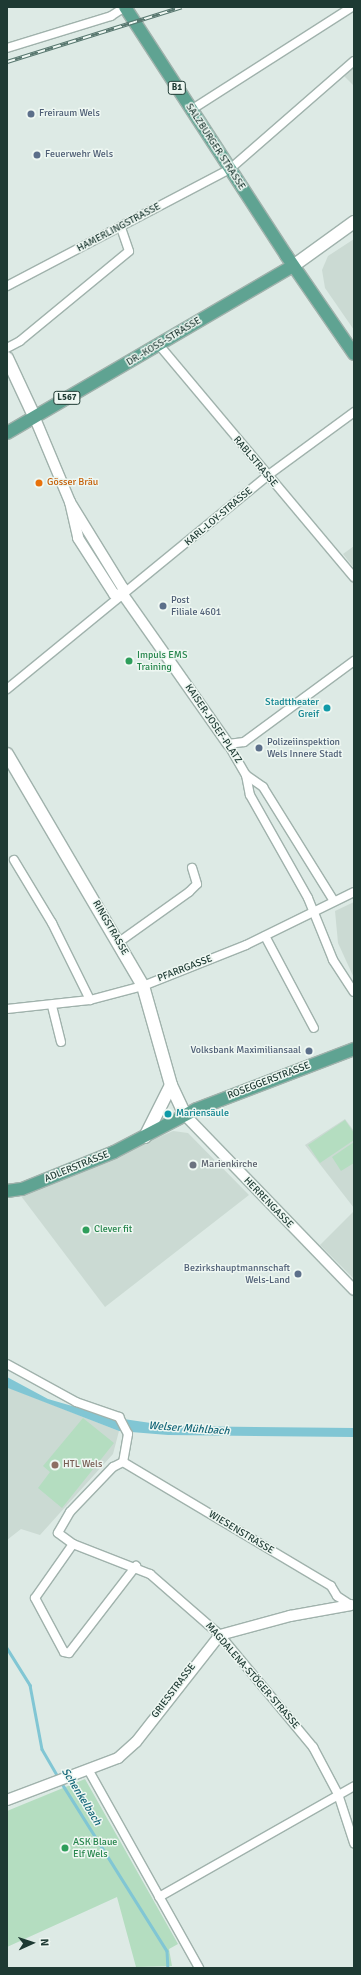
<!DOCTYPE html>
<html>
<head>
<meta charset="utf-8">
<style>
	body { margin:0 }
	#map { position:relative; width:361px; height:1975px; overflow:hidden; background:#ddeae5; font-family:Signika,sans-serif }
	div>[style] { position:absolute }
	[style*='--x'] { left:calc(var(--x)*1px); top:calc(var(--y)*1px); width:calc(var(--w)*1px); rotate:calc(var(--a)*1deg) }
	.built>* { inset:0; background:#cbdad3 }
	.green>* { inset:0; background:#b4ddc0 }
	.water>* { inset:0; background:#81c6d4 }
	.stream>* { height:2.5px; margin:-1.25px; padding:0 1.25px; transform-origin:1.25px; border-radius:1.25px; background:#81c6d4 }
	.roads { filter:drop-shadow(1px 0 #a0b2ac) drop-shadow(-1px 0 #a0b2ac) drop-shadow(0 1px #a0b2ac) drop-shadow(0 -1px #a0b2ac) }
	.minor>* { height:8px; margin:-4px; padding:0 4px; transform-origin:4px; border-radius:4px; background:#fff }
	.tertiary>* { height:10px; margin:-5px; padding:0 5px; transform-origin:5px; border-radius:5px; background:#fff }
	.secondary>* { height:12px; margin:-6px; padding:0 6px; transform-origin:6px; border-radius:6px; background:#fff }
	.primary>* { height:12px; margin:-6px; padding:0 6px; transform-origin:6px; border-radius:6px; background:#5fa392 }
	.rail>* { height:4px; margin-top:-2px; transform-origin:0; background:repeating-linear-gradient(90deg,#eef7f2 0 8px,#58776f 0 16px); box-sizing:border-box; border-block:1px solid #58776f }
	.dots>* { width:11px; height:11px; translate:-50% -50%; box-sizing:border-box; border:2px solid #eef7f2; border-radius:50% }
	span { translate:-50% -50%; white-space:nowrap; text-align:center; line-height:1.15; -webkit-text-stroke:3px #eef7f2; paint-order:stroke }
	.shield-label span { padding:1px 3px; background:#eef7f2; border:1px solid; border-radius:3px; -webkit-text-stroke-width:0 }
	.shield-label { font-size:9px; color:#1e3a33; font-weight:700 }
	.service-label { font-size:10px; color:#4e5e75 }
	.left { translate:0 -50%; text-align:left }
	.right { translate:-100% -50%; text-align:right }
	.street-label { font-size:10px; color:#1e3a33 }
	.food-label { font-size:10px; color:#c56008 }
	.leisure-label { font-size:10px; color:#27864d }
	.culture-label { font-size:10px; color:#0d838f }
	.worship-label { font-size:10px; color:#5b616d }
	.education-label { font-size:10px; color:#785e54 }
	.water-label { font-size:11px; color:#156779; font-style:italic }
	.frame { position:absolute; inset:0; border:8px solid #1e3a33; pointer-events:none }
	.north { position:absolute; left:12px; top:1923px; width:40px; height:40px; -webkit-text-stroke:3px #eef7f2; paint-order:stroke; rotate:87deg; font-size:11px; font-weight:700; line-height:16px; text-align:center; color:#1e3a33 }
	.north::after { content:''; display:block; margin:auto; width:14px; height:18px; background:#1e3a33; clip-path:polygon(50% 0,100% 100%,50% 72%,0 100%) }
</style>
</head>
<body>
<div id="map">
	<div class="built">
		<div style="clip-path:polygon(354px 64px,354px 86px,343px 75px)"></div>
		<div style="clip-path:polygon(354px 239px,354px 330px,325px 288px,322px 270px,328px 256px)"></div>
		<div style="clip-path:polygon(354px 546px,354px 568px,343px 554px)"></div>
		<div style="clip-path:polygon(354px 902px,354px 978px,338px 943px,335px 911px)"></div>
		<div style="clip-path:polygon(345px 1119px,354px 1131px,354px 1208px,305px 1145px)"></div>
		<div style="clip-path:polygon(173px 1131px,188px 1133px,249px 1195px,105px 1307px,21px 1196px)"></div>
		<div style="clip-path:polygon(354px 1211px,354px 1279px,320px 1245px)"></div>
		<div style="clip-path:polygon(7px 1387px,119px 1431px,113px 1454px,40px 1535px,21px 1529px,7px 1540px)"></div>
	</div>
	<div class="green">
		<div style="clip-path:polygon(345px 1120px,354px 1133px,354px 1140px,320px 1163px,308px 1145px)"></div>
		<div style="clip-path:polygon(354px 1142px,354px 1163px,341px 1171px,332px 1157px)"></div>
		<div style="clip-path:polygon(83px 1418px,114px 1443px,62px 1508px,38px 1488px,50px 1472px,43px 1466px)"></div>
		<div style="clip-path:polygon(85px 1779px,178px 1944px,169px 1949px,172px 1966px,136px 1967px,117px 1897px,7px 1947px,7px 1811px)"></div>
	</div>
	<div class="water">
		<div style="clip-path:polygon(7px 1377px,48px 1399px,110px 1417px,171px 1426px,354px 1428px,354px 1437px,168px 1435px,119px 1431px,8px 1388px)"></div>
	</div>
	<div class="stream">
		<div style="--x:7;--y:1648;--w:44;--a:58.1"></div>
		<div style="--x:30;--y:1685;--w:65;--a:79.4"></div>
		<div style="--x:42;--y:1749;--w:32;--a:60"></div>
		<div style="--x:61;--y:1782;--w:199;--a:57.9"></div>
		<div style="--x:167;--y:1951;--w:17;--a:87"></div>
	</div>
	<div class="roads">
		<div class="minor">
			<div style="--x:7;--y:48;--w:109;--a:-17.1"></div>
			<div style="--x:111;--y:16;--w:17;--a:-33"></div>
			<div style="--x:191;--y:110;--w:191;--a:-32.6"></div>
			<div style="--x:7;--y:286;--w:252;--a:-27.7"></div>
			<div style="--x:230;--y:169;--w:164;--a:-41.1"></div>
			<div style="--x:159;--y:345;--w:303;--a:50"></div>
			<div style="--x:7;--y:348;--w:15;--a:-28"></div>
			<div style="--x:20;--y:341;--w:141;--a:-39.5"></div>
			<div style="--x:129;--y:251;--w:24;--a:-109"></div>
			<div style="--x:7;--y:689;--w:336;--a:-39.3"></div>
			<div style="--x:267;--y:476;--w:108;--a:-36.3"></div>
			<div style="--x:228;--y:744;--w:36;--a:60"></div>
			<div style="--x:246;--y:775;--w:20;--a:79"></div>
			<div style="--x:250;--y:795;--w:118;--a:60.6"></div>
			<div style="--x:308;--y:898;--w:67;--a:68"></div>
			<div style="--x:333;--y:960;--w:38;--a:57"></div>
			<div style="--x:228;--y:744;--w:16;--a:-7"></div>
			<div style="--x:244;--y:742;--w:137;--a:-36.4"></div>
			<div style="--x:246;--y:775;--w:21;--a:35"></div>
			<div style="--x:263;--y:787;--w:134;--a:58.1"></div>
			<div style="--x:14;--y:860;--w:74;--a:58.9"></div>
			<div style="--x:52;--y:923;--w:86;--a:63.7"></div>
			<div style="--x:265;--y:936;--w:104;--a:62"></div>
			<div style="--x:119;--y:942;--w:86;--a:-35.5"></div>
			<div style="--x:189;--y:892;--w:11;--a:-45"></div>
			<div style="--x:197;--y:884;--w:17;--a:-107"></div>
			<div style="--x:52;--y:1006;--w:37;--a:76"></div>
			<div style="--x:7;--y:1009;--w:83;--a:-6.2"></div>
			<div style="--x:90;--y:1000;--w:55;--a:-14.8"></div>
			<div style="--x:143;--y:986;--w:111;--a:-21.7"></div>
			<div style="--x:246;--y:945;--w:120;--a:-26.1"></div>
			<div style="--x:7;--y:1364;--w:79;--a:28.8"></div>
			<div style="--x:76;--y:1402;--w:46;--a:19.2"></div>
			<div style="--x:119;--y:1417;--w:19;--a:62"></div>
			<div style="--x:128;--y:1434;--w:28;--a:100"></div>
			<div style="--x:123;--y:1462;--w:11;--a:153"></div>
			<div style="--x:113;--y:1467;--w:62;--a:133.7"></div>
			<div style="--x:70;--y:1512;--w:24;--a:120"></div>
			<div style="--x:58;--y:1533;--w:19;--a:36"></div>
			<div style="--x:73;--y:1544;--w:83;--a:21.3"></div>
			<div style="--x:150;--y:1574;--w:93;--a:41.1"></div>
			<div style="--x:220;--y:1635;--w:146;--a:50.3"></div>
			<div style="--x:313;--y:1747;--w:53;--a:62"></div>
			<div style="--x:338;--y:1794;--w:52;--a:71.9"></div>
			<div style="--x:123;--y:1462;--w:242;--a:30.8"></div>
			<div style="--x:331;--y:1586;--w:12;--a:59"></div>
			<div style="--x:337;--y:1596;--w:17;--a:33"></div>
			<div style="--x:73;--y:1544;--w:66;--a:125.1"></div>
			<div style="--x:35;--y:1598;--w:61;--a:61.8"></div>
			<div style="--x:64;--y:1652;--w:5;--a:11"></div>
			<div style="--x:69;--y:1653;--w:110;--a:-52.4"></div>
			<div style="--x:89;--y:1771;--w:226;--a:60.8"></div>
			<div style="--x:159;--y:1897;--w:224;--a:-29.6"></div>
		</div>
		<div class="tertiary">
			<div style="--x:34;--y:416;--w:93;--a:67.3"></div>
			<div style="--x:70;--y:502;--w:37;--a:77"></div>
			<div style="--x:78;--y:538;--w:67;--a:57.3"></div>
			<div style="--x:114;--y:594;--w:10;--a:11"></div>
			<div style="--x:70;--y:502;--w:101;--a:58.4"></div>
			<div style="--x:123;--y:588;--w:8;--a:83"></div>
			<div style="--x:124;--y:596;--w:181;--a:54.9"></div>
			<div style="--x:185;--y:1115;--w:243;--a:46"></div>
			<div style="--x:7;--y:1800;--w:119;--a:-20.7"></div>
			<div style="--x:118;--y:1758;--w:24;--a:-42"></div>
			<div style="--x:136;--y:1742;--w:136;--a:-51.9"></div>
			<div style="--x:220;--y:1635;--w:73;--a:-15.2"></div>
			<div style="--x:290;--y:1616;--w:62;--a:-10.2"></div>
		</div>
		<div class="secondary">
			<div style="--x:293;--y:266;--w:75;--a:-35.8"></div>
			<div style="--x:7;--y:358;--w:64;--a:65"></div>
			<div style="--x:7;--y:754;--w:269;--a:59.6"></div>
			<div style="--x:143;--y:986;--w:103;--a:74.2"></div>
			<div style="--x:171;--y:1085;--w:33;--a:65"></div>
			<div style="--x:145;--y:1137;--w:58;--a:-63.4"></div>
		</div>
		<div class="primary">
			<div style="--x:125;--y:7;--w:296;--a:57"></div>
			<div style="--x:286;--y:255;--w:120;--a:55.5"></div>
			<div style="--x:7;--y:433;--w:331;--a:-30.3"></div>
			<div style="--x:7;--y:1191;--w:15;--a:-8"></div>
			<div style="--x:22;--y:1189;--w:99;--a:-21.9"></div>
			<div style="--x:114;--y:1152;--w:93;--a:-27.4"></div>
			<div style="--x:197;--y:1109;--w:168;--a:-20.9"></div>
		</div>
	</div>
	<div class="rail">
		<div style="--x:7;--y:62;--w:183;--a:-17.4"></div>
	</div>
	<div class="dots">
		<div style="left:31px;top:114px;background:#5c6f8a"></div>
		<div style="left:37px;top:155px;background:#5c6f8a"></div>
		<div style="left:39px;top:483px;background:#e8710a"></div>
		<div style="left:163px;top:606px;background:#5c6f8a"></div>
		<div style="left:129px;top:661px;background:#2e9e5b"></div>
		<div style="left:327px;top:708px;background:#0f9aa8"></div>
		<div style="left:259px;top:748px;background:#5c6f8a"></div>
		<div style="left:309px;top:1051px;background:#5c6f8a"></div>
		<div style="left:168px;top:1114px;background:#0f9aa8"></div>
		<div style="left:193px;top:1165px;background:#6b7280"></div>
		<div style="left:86px;top:1230px;background:#2e9e5b"></div>
		<div style="left:298px;top:1274px;background:#5c6f8a"></div>
		<div style="left:55px;top:1465px;background:#8d6e63"></div>
		<div style="left:65px;top:1848px;background:#2e9e5b"></div>
	</div>
	<div class="shield-label">
		<span style="left:177px;top:88px">B1</span>
		<span style="left:67px;top:398px">L567</span>
	</div>
	<div class="service-label">
		<span class="left" style="left:39px;top:114px">Freiraum Wels</span>
		<span class="left" style="left:45px;top:155px">Feuerwehr Wels</span>
		<span class="left" style="left:171px;top:606px">Post<br>Filiale 4601</span>
		<span class="left" style="left:267px;top:748px">Polizeiinspektion<br>Wels Innere Stadt</span>
		<span class="right" style="left:301px;top:1051px">Volksbank Maximiliansaal</span>
		<span class="right" style="left:290px;top:1274px">Bezirkshauptmannschaft<br>Wels-Land</span>
	</div>
	<div class="street-label">
		<span style="left:215px;top:147px;rotate:57deg">SALZBURGER STRASSE</span>
		<span style="left:119px;top:228px;rotate:-28deg">HAMERLINGSTRASSE</span>
		<span style="left:164px;top:342px;rotate:-31deg">DR.-KOSS-STRASSE</span>
		<span style="left:255px;top:462px;rotate:50deg">RABLSTRASSE</span>
		<span style="left:219px;top:517px;rotate:-40deg">KARL-LOY-STRASSE</span>
		<span style="left:213px;top:724px;rotate:56deg">KAISER-JOSEF-PLATZ</span>
		<span style="left:110px;top:928px;rotate:60deg">RINGSTRASSE</span>
		<span style="left:185px;top:969px;rotate:-21deg">PFARRGASSE</span>
		<span style="left:269px;top:1081px;rotate:-21deg">ROSEGGERSTRASSE</span>
		<span style="left:77px;top:1167px;rotate:-22deg">ADLERSTRASSE</span>
		<span style="left:268px;top:1203px;rotate:46deg">HERRENGASSE</span>
		<span style="left:241px;top:1533px;rotate:31deg">WIESENSTRASSE</span>
		<span style="left:252px;top:1676px;rotate:49deg">MAGDALENA-STÖGER-STRASSE</span>
		<span style="left:174px;top:1691px;rotate:-53deg">GRIESSTRASSE</span>
	</div>
	<div class="food-label">
		<span class="left" style="left:47px;top:483px">Gösser Bräu</span>
	</div>
	<div class="leisure-label">
		<span class="left" style="left:137px;top:661px">Impuls EMS<br>Training</span>
		<span class="left" style="left:94px;top:1230px">Clever fit</span>
		<span class="left" style="left:73px;top:1848px">ASK Blaue<br>Elf Wels</span>
	</div>
	<div class="culture-label">
		<span class="right" style="left:319px;top:708px">Stadttheater<br>Greif</span>
		<span class="left" style="left:176px;top:1114px">Mariensäule</span>
	</div>
	<div class="worship-label">
		<span class="left" style="left:201px;top:1165px">Marienkirche</span>
	</div>
	<div class="education-label">
		<span class="left" style="left:63px;top:1465px">HTL Wels</span>
	</div>
	<div class="water-label">
		<span style="left:189px;top:1429px;rotate:4deg">Welser Mühlbach</span>
		<span style="left:81px;top:1797px;rotate:58deg">Schenkelbach</span>
	</div>
	<div class="frame"></div>
	<div class="north">N</div>
</div>
</body>
</html>
